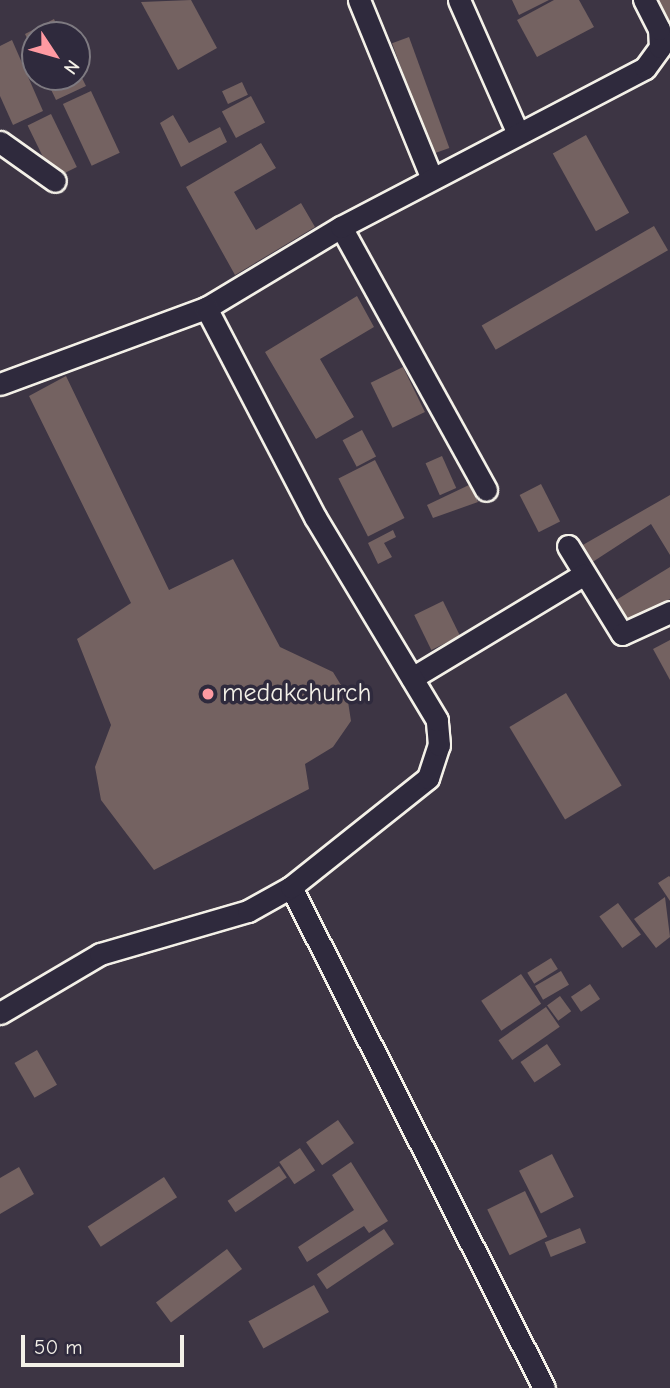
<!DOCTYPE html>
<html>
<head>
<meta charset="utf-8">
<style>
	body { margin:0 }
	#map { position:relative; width:670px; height:1388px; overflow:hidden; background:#3d3544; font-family:"Comic Neue",sans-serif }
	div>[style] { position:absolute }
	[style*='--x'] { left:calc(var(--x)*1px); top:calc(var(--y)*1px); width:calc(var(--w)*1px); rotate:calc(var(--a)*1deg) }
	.building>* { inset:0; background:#746261; transform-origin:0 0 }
	.roads { filter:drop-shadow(2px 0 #f4f1e8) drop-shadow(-2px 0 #f4f1e8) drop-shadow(0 2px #f4f1e8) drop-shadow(0 -2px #f4f1e8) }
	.minor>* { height:21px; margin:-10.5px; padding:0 10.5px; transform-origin:10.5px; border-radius:10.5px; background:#2f2a3d }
	.dots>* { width:19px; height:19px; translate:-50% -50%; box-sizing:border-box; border:4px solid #2f2a3d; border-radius:50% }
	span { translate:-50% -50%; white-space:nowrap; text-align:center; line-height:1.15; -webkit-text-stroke:7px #2f2a3d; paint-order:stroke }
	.poi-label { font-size:26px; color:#f4f1e8 }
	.left { translate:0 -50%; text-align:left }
	.north { position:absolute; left:21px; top:21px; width:70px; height:70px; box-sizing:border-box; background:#2f2a3d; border:2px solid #7e7a81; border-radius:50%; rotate:126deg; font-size:19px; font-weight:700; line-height:28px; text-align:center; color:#f4f1e8 }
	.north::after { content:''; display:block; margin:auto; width:24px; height:32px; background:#ff9aa2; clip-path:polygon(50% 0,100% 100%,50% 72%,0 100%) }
	.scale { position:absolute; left:21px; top:1335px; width:163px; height:32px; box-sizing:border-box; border:4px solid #f4f1e8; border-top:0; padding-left:9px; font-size:21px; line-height:24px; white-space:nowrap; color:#f4f1e8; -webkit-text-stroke:5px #2f2a3d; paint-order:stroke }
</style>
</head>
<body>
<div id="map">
	<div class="building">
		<div style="clip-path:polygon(191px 0,217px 48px,178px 70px,141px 2px)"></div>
		<div style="clip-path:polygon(512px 0,549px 0,519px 15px)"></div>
		<div style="clip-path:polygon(554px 0,579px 0,594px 27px,537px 57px,517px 20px)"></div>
		<div style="clip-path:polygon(647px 0,670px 0,670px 43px)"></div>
		<div style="clip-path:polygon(54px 19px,61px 35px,35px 35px,35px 55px,25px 34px)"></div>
		<div style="left:409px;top:37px;width:118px;height:18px;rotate:70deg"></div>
		<div style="clip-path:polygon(12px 40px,43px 111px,13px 125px,0 96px,0 46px)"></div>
		<div style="clip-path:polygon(77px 68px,86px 86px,56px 100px,45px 77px,77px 77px)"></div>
		<div style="left:242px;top:82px;width:14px;height:22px;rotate:65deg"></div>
		<div style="left:91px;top:91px;width:68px;height:31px;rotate:65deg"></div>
		<div style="left:251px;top:96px;width:30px;height:33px;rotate:62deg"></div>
		<div style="left:51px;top:114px;width:59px;height:26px;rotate:64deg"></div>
		<div style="clip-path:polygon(173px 115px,189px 143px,220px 127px,227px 142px,181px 167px,160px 123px)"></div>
		<div style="left:586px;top:135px;width:89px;height:38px;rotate:61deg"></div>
		<div style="clip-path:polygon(261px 143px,276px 168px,234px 192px,256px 230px,301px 203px,315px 227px,235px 275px,186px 187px)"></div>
		<div style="left:654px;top:226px;width:28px;height:199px;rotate:60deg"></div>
		<div style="clip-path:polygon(357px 296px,374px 327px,320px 359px,354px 417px,316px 439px,265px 352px)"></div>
		<div style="left:403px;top:367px;width:50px;height:36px;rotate:64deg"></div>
		<div style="clip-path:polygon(66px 376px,169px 590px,233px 559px,280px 647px,333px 672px,347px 695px,351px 721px,333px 747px,305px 764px,309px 789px,154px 870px,101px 800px,95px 767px,111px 725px,77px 639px,131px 603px,29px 396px)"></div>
		<div style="left:362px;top:430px;width:30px;height:22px;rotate:62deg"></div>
		<div style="left:442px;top:456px;width:35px;height:18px;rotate:66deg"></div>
		<div style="left:375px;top:460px;width:65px;height:41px;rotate:63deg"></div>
		<div style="left:541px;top:484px;width:42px;height:24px;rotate:63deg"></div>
		<div style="clip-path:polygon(469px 485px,478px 502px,433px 518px,427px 505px)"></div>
		<div style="clip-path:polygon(670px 495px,670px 555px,651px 524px,591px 563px,581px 546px)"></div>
		<div style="clip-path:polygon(393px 530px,396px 537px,384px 543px,392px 557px,378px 564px,368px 543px)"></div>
		<div style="clip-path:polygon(670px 567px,670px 599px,622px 629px,608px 605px)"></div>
		<div style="left:443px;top:601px;width:39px;height:32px;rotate:64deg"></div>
		<div style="clip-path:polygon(670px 640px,670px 680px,653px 649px)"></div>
		<div style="left:566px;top:693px;width:108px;height:66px;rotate:59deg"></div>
		<div style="clip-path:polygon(669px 876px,670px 877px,670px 901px,658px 883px)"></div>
		<div style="clip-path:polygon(665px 897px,670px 937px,656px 948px,634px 919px)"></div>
		<div style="left:618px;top:903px;width:39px;height:23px;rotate:54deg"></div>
		<div style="left:551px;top:958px;width:13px;height:28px;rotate:58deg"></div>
		<div style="left:561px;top:971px;width:16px;height:30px;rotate:60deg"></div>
		<div style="left:521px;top:974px;width:36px;height:48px;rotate:56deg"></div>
		<div style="left:590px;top:984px;width:18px;height:23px;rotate:56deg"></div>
		<div style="left:560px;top:996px;width:19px;height:16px;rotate:54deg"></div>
		<div style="left:546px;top:1007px;width:24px;height:58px;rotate:55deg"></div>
		<div style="left:547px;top:1044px;width:25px;height:32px;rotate:56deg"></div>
		<div style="left:37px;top:1050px;width:40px;height:26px;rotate:60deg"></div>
		<div style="left:338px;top:1120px;width:28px;height:39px;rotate:55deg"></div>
		<div style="left:300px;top:1148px;width:27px;height:25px;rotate:56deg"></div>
		<div style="left:552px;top:1154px;width:48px;height:37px;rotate:63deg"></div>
		<div style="clip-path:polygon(351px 1162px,388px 1221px,369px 1233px,364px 1226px,307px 1262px,298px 1247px,354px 1210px,332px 1175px)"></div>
		<div style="left:279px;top:1166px;width:14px;height:62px;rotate:56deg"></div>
		<div style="clip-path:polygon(19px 1167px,34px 1194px,0 1214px,0 1178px)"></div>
		<div style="left:164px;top:1177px;width:24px;height:91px;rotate:57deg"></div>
		<div style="left:525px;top:1191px;width:51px;height:42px;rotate:64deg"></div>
		<div style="left:580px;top:1228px;width:16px;height:38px;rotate:68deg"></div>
		<div style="left:384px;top:1229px;width:18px;height:81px;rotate:56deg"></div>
		<div style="left:227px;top:1249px;width:25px;height:89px;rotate:53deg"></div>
		<div style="left:314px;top:1285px;width:31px;height:75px;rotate:61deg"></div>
	</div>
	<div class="roads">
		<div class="minor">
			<div style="--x:359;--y:0;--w:193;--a:67.8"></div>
			<div style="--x:459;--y:0;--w:146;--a:66.2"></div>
			<div style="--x:0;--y:142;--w:67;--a:35.3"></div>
			<div style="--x:341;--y:227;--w:300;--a:61.1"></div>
			<div style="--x:0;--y:384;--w:220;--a:-20.3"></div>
			<div style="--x:206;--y:308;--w:157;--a:-31"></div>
			<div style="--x:341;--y:227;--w:343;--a:-27.6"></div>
			<div style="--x:645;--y:68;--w:26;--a:-54"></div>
			<div style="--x:660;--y:47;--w:18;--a:-93"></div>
			<div style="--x:659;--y:29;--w:33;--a:-117"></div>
			<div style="--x:568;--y:546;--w:103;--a:58.5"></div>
			<div style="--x:622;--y:634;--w:53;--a:-24.6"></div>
			<div style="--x:412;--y:678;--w:200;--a:-31.1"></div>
			<div style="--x:291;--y:887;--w:561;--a:63.21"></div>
			<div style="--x:0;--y:1013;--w:116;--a:-30.5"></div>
			<div style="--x:100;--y:954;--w:154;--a:-16.2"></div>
			<div style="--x:248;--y:911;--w:49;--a:-29.2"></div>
			<div style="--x:291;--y:887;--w:175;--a:-38.5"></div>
			<div style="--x:428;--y:778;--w:35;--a:-72"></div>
			<div style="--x:439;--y:745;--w:25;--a:-95"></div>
			<div style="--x:437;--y:720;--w:237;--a:-121"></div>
			<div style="--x:315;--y:517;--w:236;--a:-117.5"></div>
		</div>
	</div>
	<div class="dots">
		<div style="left:208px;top:694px;background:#ff9aa2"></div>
	</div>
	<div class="poi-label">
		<span class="left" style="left:222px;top:694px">medakchurch</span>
	</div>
	<div class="north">N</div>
	<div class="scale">50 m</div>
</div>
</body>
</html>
